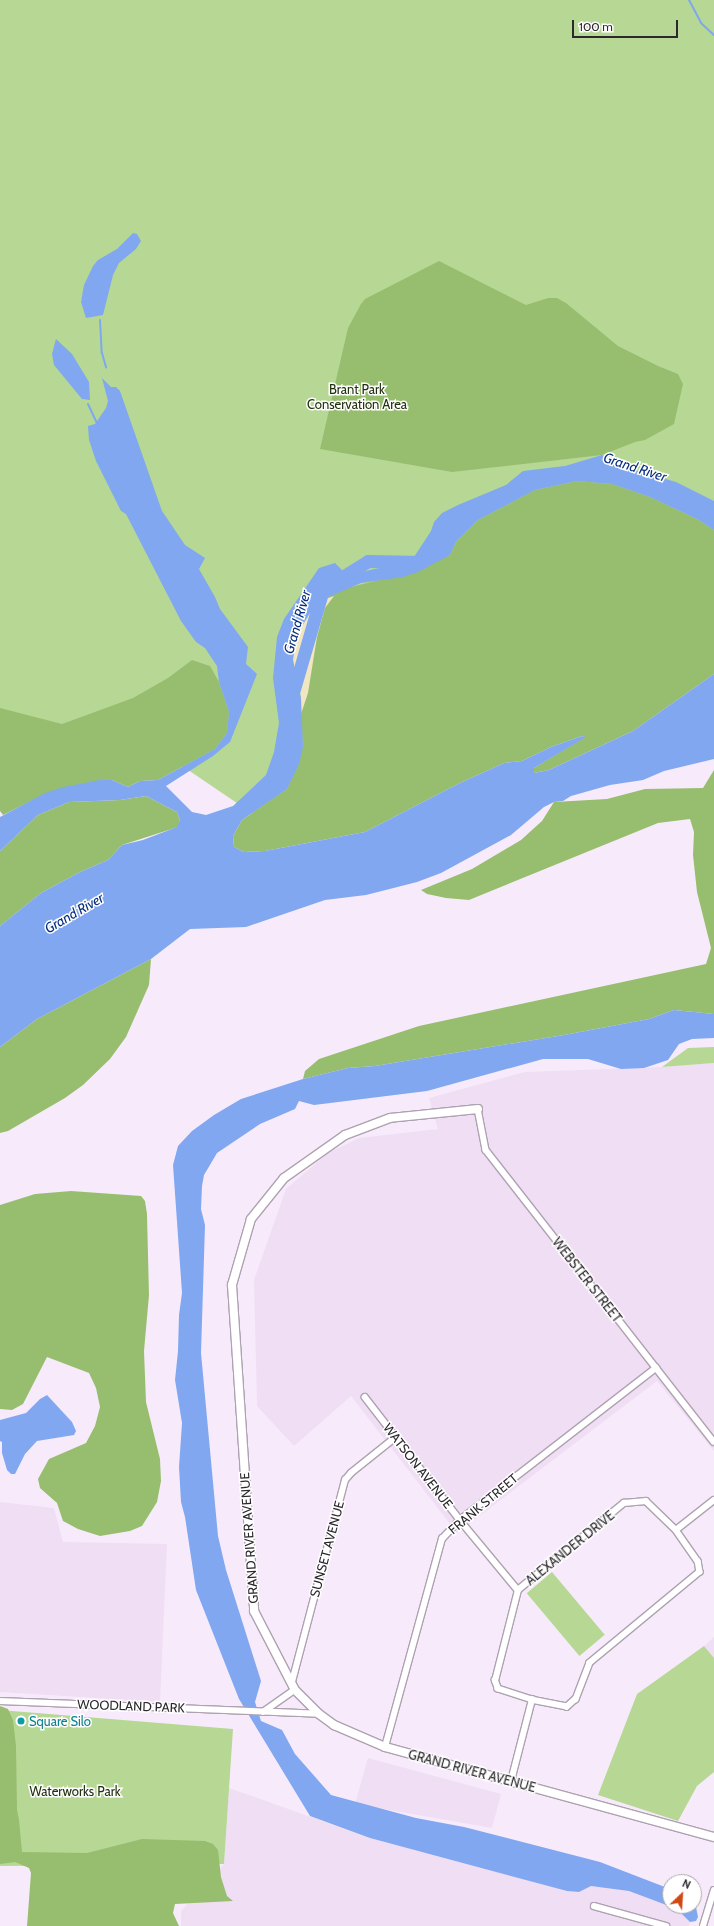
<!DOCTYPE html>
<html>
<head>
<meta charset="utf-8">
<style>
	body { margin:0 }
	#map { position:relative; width:714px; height:1926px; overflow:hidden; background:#f7ebfb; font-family:Cabin,sans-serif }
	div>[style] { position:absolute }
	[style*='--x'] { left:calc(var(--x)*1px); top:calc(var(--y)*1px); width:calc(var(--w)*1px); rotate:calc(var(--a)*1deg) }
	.built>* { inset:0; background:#f0def4 }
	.green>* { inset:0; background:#b6d894; transform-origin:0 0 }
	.forest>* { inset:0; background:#97be6e }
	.sand>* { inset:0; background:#f0e6c1 }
	.water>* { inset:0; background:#80a7f0 }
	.stream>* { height:2px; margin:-1px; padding:0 1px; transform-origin:1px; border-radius:1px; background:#80a7f0 }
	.river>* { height:13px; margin:-6.5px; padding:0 6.5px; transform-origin:6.5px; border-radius:6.5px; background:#80a7f0 }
	.roads { filter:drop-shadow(1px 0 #aea2b1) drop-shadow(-1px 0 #aea2b1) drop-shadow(0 1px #aea2b1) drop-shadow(0 -1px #aea2b1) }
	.street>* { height:5.5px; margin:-2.75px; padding:0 2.75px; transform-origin:2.75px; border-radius:2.75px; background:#fff }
	.secondary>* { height:8px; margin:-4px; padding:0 4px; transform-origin:4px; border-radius:4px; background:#fff }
	.dots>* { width:11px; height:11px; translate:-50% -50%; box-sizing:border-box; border:2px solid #fff; border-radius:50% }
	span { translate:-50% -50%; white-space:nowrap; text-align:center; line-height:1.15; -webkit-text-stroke:3px #fff; paint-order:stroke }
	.park-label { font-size:13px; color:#21310f }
	.street-label { font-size:13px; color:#2c282d }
	.culture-label { font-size:13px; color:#0d838f }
	.left { translate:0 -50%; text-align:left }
	.water-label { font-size:14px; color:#072e81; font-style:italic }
	.north { position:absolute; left:662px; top:1874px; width:40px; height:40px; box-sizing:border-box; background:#fff; border:1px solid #aba9ab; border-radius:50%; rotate:25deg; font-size:11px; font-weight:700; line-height:16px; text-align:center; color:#2c282d }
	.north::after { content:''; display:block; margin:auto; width:14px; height:18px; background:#d04913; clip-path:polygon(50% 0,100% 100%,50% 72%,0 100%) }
	.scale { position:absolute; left:572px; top:20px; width:106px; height:18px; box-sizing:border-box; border:2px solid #2c282d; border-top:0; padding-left:5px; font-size:12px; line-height:14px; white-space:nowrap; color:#2c282d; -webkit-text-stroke:3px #fff; paint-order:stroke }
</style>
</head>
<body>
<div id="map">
	<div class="built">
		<div style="clip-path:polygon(714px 1063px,714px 1451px,657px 1381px,457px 1533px,351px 1396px,294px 1446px,257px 1406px,254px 1280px,286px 1189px,328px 1153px,359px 1138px,438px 1129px,429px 1098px,525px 1072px,662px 1067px)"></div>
		<div style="clip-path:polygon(0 1502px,54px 1508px,63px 1542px,167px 1544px,160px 1702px,0 1692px)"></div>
		<div style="clip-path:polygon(714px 1637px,714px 1658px,704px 1646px)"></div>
		<div style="clip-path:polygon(368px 1758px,501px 1794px,492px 1828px,355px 1804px)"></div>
		<div style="clip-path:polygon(229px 1788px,370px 1838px,567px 1891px,579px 1892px,591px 1886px,629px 1891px,677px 1909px,690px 1922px,689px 1926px,181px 1926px,181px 1911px,224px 1864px)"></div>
	</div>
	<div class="green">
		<div style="clip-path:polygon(0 0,714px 0,714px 664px,268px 824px,138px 736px,0 782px)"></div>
		<div style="clip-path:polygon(714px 1047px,714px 1063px,662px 1067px,688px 1048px)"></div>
		<div style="left:552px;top:1572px;width:82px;height:33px;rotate:50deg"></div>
		<div style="clip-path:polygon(704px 1646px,714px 1658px,714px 1772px,697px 1786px,678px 1821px,598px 1795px,637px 1694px)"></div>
		<div style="clip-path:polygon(0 1710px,233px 1729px,224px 1864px,0 1866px)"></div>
	</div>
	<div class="forest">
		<div style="clip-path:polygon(439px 261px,526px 305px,548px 298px,557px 298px,566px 303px,618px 346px,658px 366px,678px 374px,683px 384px,674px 424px,645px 440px,635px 442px,602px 455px,452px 472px,320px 449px,348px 328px,361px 304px,365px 299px)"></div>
		<div style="clip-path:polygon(577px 481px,612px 484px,650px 497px,697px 519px,714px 530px,714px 674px,633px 731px,549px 770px,534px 773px,534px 768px,585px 737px,582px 736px,551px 747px,522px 761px,504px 763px,458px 784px,365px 832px,265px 851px,244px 852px,234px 847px,233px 836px,242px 820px,287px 789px,303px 747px,301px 714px,317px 602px,347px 588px,379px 580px,450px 555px,456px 542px,478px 520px,535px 490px)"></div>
		<div style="clip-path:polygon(192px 660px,210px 666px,219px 682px,229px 712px,227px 733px,215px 749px,158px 780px,140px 781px,128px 787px,112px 780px,45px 794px,3px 815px,0 811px,0 708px,62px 724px,133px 698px,168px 678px)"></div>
		<div style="clip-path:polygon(714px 770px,714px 1014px,674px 1010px,649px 1019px,564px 1035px,375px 1066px,348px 1068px,303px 1079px,305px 1071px,319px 1059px,419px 1026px,706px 964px,711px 948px,697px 892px,693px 855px,694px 832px,690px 819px,658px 823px,469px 900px,446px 898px,427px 894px,421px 890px,472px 869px,521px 840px,542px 821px,554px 802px,607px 799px,645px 789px,703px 788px)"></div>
		<div style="clip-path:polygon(146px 796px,177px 812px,180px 820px,178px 827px,122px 845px,108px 860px,80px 872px,41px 893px,0 926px,0 851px,38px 815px,69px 802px,120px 800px)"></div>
		<div style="clip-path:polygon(151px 959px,149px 985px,126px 1037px,110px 1059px,83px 1085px,65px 1098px,8px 1131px,0 1133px,0 1047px,37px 1019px)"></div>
		<div style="clip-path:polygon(71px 1191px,141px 1196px,145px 1201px,147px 1214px,149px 1295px,144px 1351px,146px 1402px,160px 1459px,161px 1481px,157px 1502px,142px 1526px,130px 1531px,100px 1536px,78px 1529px,63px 1521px,57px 1503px,40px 1488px,38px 1479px,49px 1459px,86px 1443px,95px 1426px,100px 1407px,96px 1388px,89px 1373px,47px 1357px,23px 1404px,12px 1410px,0 1409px,0 1205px,35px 1194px)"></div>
		<div style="clip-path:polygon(0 1706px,8px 1709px,13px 1720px,16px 1746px,17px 1810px,19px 1820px,22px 1852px,87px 1853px,142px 1839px,205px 1841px,213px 1844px,218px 1850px,221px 1877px,227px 1896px,233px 1901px,175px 1904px,173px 1913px,179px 1926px,27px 1926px,31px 1873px,29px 1868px,15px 1862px,0 1864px)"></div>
	</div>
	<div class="sand">
		<div style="clip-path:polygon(334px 596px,325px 608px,317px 637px,308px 693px,301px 714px,301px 698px,293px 660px,295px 643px,308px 614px,317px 602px)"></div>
	</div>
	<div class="water">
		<div style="clip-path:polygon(133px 233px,137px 234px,141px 241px,136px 249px,119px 263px,113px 275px,103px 315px,86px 318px,81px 302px,84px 285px,93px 266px,98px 260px,117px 249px)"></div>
		<div style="clip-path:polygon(56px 339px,72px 354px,89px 382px,90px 400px,82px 399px,54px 365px,52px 354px)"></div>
		<div style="clip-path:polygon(102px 378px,111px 387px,116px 387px,120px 391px,162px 511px,185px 545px,205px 558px,199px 569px,215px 597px,220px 609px,248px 647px,246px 664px,257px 674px,230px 742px,213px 756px,166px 786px,192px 812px,206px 815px,233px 806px,266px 775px,274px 752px,279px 723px,273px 678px,277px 637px,284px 619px,319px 568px,335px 563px,347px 575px,403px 563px,414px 557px,431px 531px,434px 522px,442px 513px,458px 505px,506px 485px,523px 471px,565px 466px,602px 455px,620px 466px,676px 482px,714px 501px,714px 530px,697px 519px,650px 497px,612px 484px,577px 481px,535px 490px,478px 520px,456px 542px,450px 555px,418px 572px,403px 577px,361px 583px,317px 602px,302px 626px,295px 643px,293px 660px,301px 698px,303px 747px,299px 764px,287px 789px,242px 820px,233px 836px,234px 847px,244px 852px,265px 851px,365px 832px,458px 784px,504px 763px,522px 761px,551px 747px,582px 736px,586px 737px,534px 768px,534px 773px,549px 770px,633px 731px,714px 674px,714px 759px,664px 771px,643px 780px,610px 785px,571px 796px,563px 801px,554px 802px,544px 807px,511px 835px,441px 873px,417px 882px,366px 895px,325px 900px,246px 927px,190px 929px,151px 959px,37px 1019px,0 1047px,0 926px,41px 893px,80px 872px,108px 860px,122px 845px,143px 840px,177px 827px,180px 820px,177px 812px,146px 796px,120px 800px,69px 802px,38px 815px,0 851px,0 817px,45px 793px,64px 787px,100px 780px,112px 780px,128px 787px,140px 781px,158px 780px,215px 749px,227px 733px,229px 712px,219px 682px,217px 666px,205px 648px,196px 642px,181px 621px,126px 514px,121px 511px,96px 461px,89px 440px,88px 426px,95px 424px,106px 408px,108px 401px)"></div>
		<div style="clip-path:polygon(674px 1010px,714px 1014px,714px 1038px,692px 1039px,679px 1044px,668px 1060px,644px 1068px,621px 1069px,588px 1059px,543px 1059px,427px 1091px,314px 1105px,299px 1101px,295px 1109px,260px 1124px,217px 1153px,204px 1175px,202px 1186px,201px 1209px,205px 1225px,201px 1353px,218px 1536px,226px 1570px,261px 1681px,255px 1702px,261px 1721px,282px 1730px,295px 1754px,331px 1795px,416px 1818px,464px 1827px,600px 1862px,670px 1889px,670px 1906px,694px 1905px,696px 1907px,698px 1917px,696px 1921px,690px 1922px,677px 1909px,629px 1891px,591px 1886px,579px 1892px,567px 1891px,370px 1838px,310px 1816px,239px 1699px,196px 1590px,185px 1517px,181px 1502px,179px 1467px,182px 1423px,175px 1380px,178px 1351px,179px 1315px,182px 1293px,173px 1165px,178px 1146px,192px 1131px,214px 1115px,241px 1099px,303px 1079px,348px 1068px,375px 1066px,564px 1035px,649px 1019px)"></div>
		<div style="clip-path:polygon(47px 1395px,72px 1422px,76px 1431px,74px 1435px,37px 1441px,25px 1454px,15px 1474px,11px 1474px,7px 1470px,2px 1453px,2px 1442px,0 1441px,0 1420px,26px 1413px,40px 1399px)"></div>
	</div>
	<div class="stream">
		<div style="--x:689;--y:0;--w:26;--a:62"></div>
		<div style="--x:701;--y:23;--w:18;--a:43"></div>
		<div style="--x:100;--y:320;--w:33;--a:87"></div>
		<div style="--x:102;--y:353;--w:15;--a:74"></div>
		<div style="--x:88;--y:404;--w:21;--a:65"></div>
	</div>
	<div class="river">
		<div style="--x:292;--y:696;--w:111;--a:-73.8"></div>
		<div style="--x:323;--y:589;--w:53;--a:-31.9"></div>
		<div style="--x:368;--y:561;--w:54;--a:1.1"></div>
	</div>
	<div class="roads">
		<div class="street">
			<div style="--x:478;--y:1109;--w:42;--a:79"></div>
			<div style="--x:486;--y:1150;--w:370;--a:52"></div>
			<div style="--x:365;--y:1397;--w:155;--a:52.3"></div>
			<div style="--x:460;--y:1520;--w:91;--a:50.4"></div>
			<div style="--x:646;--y:1501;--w:42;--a:44"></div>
			<div style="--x:676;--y:1530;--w:38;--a:55"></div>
			<div style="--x:698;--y:1561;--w:11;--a:80"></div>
			<div style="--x:700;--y:1572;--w:143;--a:140.4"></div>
			<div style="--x:590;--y:1663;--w:39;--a:111"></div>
			<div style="--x:576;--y:1699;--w:12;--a:138"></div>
			<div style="--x:567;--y:1707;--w:36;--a:-169"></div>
			<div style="--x:532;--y:1700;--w:36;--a:-162"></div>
			<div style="--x:498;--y:1689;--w:9;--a:-111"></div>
			<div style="--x:495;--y:1681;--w:94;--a:-75.8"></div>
			<div style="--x:518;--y:1590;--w:137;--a:-39.4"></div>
			<div style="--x:624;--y:1503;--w:22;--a:-5"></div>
			<div style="--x:676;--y:1530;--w:48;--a:-38.3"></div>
			<div style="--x:292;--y:1682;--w:209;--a:-75.3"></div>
			<div style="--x:345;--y:1480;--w:9;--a:-49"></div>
			<div style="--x:351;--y:1473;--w:58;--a:-38.7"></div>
			<div style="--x:0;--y:1701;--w:319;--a:2.3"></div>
			<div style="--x:263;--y:1712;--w:39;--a:-35"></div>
			<div style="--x:385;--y:1747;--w:216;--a:-74.7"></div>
			<div style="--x:442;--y:1539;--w:26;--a:-47"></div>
			<div style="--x:460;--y:1520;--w:248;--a:-37.8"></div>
			<div style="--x:511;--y:1781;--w:84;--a:-75.5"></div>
			<div style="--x:594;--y:1906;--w:75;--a:15.5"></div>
			<div style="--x:703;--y:1926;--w:37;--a:-73"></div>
		</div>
		<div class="secondary">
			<div style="--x:478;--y:1109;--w:88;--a:174.2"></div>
			<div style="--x:390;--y:1118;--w:48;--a:159.3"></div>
			<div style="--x:345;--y:1135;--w:75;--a:144.8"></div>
			<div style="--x:284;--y:1178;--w:53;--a:128.8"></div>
			<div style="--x:251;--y:1219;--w:69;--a:106.1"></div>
			<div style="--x:232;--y:1285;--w:327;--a:86.1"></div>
			<div style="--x:254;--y:1611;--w:89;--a:62.6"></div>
			<div style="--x:295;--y:1690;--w:34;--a:45"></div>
			<div style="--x:319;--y:1714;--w:19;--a:36"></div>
			<div style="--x:334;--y:1725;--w:56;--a:23.3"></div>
			<div style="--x:385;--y:1747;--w:341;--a:15.3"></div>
		</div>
	</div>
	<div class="dots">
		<div style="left:21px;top:1721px;background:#0f9aa8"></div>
	</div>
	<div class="park-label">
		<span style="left:357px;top:397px">Brant Park<br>Conservation Area</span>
		<span style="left:75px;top:1791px">Waterworks Park</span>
	</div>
	<div class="street-label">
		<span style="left:587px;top:1280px;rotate:52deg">WEBSTER STREET</span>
		<span style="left:418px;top:1466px;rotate:52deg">WATSON AVENUE</span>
		<span style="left:483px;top:1504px;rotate:-40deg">FRANK STREET</span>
		<span style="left:249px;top:1538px;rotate:-94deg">GRAND RIVER AVENUE</span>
		<span style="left:570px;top:1548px;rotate:-39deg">ALEXANDER DRIVE</span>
		<span style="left:327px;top:1549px;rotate:-75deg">SUNSET AVENUE</span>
		<span style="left:131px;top:1706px;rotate:2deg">WOODLAND PARK</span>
		<span style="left:472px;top:1771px;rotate:15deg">GRAND RIVER AVENUE</span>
	</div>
	<div class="culture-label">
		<span class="left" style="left:29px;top:1721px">Square Silo</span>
	</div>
	<div class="water-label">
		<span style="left:635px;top:467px;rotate:18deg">Grand River</span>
		<span style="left:297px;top:622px;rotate:-74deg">Grand River</span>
		<span style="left:74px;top:913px;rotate:-30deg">Grand River</span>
	</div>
	<div class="north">N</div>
	<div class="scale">100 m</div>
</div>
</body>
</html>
